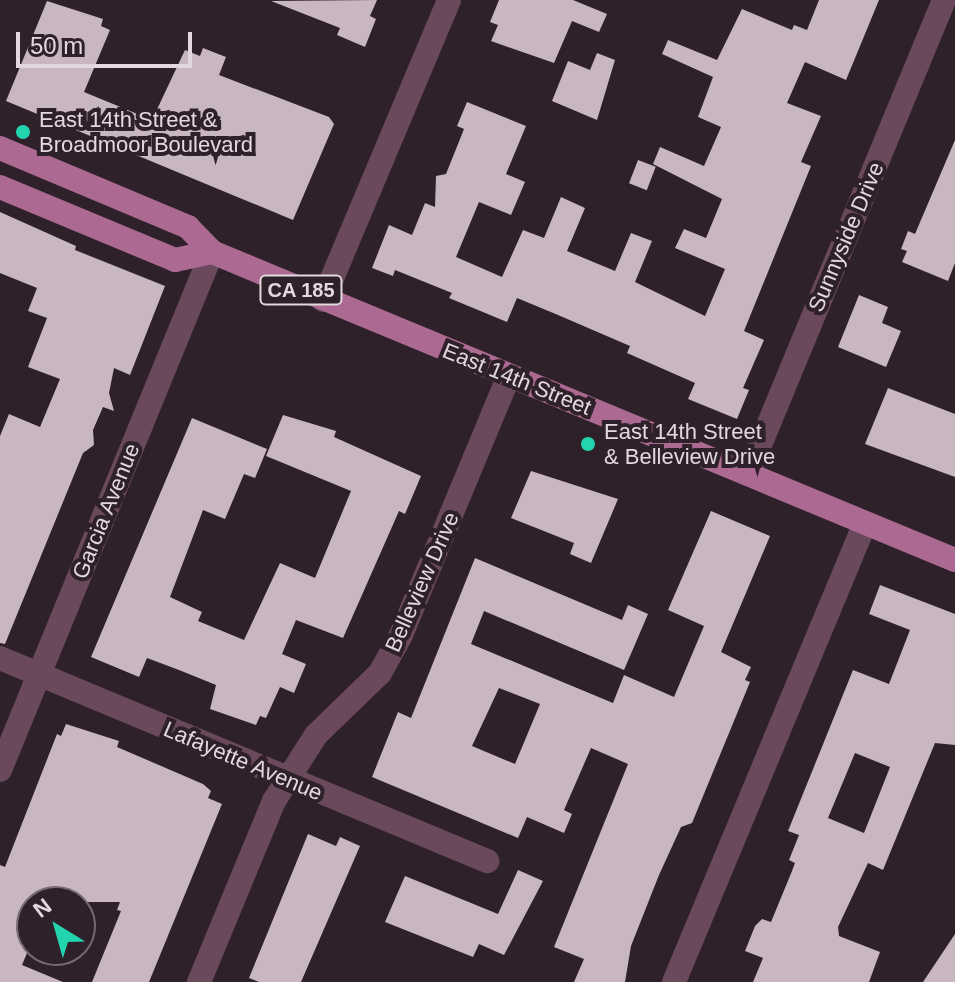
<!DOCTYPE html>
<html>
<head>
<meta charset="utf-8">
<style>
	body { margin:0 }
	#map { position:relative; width:955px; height:982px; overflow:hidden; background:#2f2129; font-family:Arial,sans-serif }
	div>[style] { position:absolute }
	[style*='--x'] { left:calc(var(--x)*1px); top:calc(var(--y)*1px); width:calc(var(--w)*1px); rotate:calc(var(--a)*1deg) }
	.building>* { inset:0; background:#c8b6c0; transform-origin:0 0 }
	.street>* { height:24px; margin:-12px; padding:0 12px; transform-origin:12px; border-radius:12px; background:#6a495d }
	.primary>* { height:24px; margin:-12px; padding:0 12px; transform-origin:12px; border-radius:12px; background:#ac6a92 }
	.dots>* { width:22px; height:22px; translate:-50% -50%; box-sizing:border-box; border:4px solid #2f2129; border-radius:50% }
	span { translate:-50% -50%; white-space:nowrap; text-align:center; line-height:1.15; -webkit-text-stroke:8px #2f2129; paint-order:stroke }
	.shield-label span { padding:2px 6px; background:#2f2129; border:2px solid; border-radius:6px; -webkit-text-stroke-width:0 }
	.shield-label { font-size:20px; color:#e2d8dd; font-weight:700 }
	.poi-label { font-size:22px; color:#e2d8dd }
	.left { translate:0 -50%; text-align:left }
	.street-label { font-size:22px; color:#e2d8dd }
	.north { position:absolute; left:16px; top:886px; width:80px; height:80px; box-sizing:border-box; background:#2f2129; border:2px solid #776a71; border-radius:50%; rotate:323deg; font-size:22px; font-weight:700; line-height:32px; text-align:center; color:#e2d8dd }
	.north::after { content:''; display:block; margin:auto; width:28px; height:36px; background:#23d5af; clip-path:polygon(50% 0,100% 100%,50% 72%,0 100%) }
	.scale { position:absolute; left:16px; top:32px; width:176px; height:36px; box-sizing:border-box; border:4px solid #e2d8dd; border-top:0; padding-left:10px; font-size:24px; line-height:28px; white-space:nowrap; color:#e2d8dd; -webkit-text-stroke:6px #2f2129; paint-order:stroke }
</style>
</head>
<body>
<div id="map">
	<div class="building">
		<div style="clip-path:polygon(377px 0,370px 16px,376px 19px,365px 47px,337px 35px,340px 28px,271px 1px)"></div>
		<div style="clip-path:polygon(499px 0,573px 0,607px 14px,599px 32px,572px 21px,554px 63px,491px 41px,498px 25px,490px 22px)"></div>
		<div style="clip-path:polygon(819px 0,879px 0,846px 80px,805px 62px,787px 103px,821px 116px,801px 162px,811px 166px,744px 331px,764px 340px,743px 388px,749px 390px,737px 419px,688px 399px,695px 383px,627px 353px,630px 346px,558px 315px,517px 298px,507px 322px,449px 298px,452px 293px,395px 270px,393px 276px,372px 268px,389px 225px,412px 235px,425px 203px,435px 207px,436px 176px,446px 174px,464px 129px,457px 126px,467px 102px,526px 126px,506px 174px,525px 182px,511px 215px,479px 202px,456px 257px,502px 277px,523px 230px,544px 238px,561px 197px,585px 208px,567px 251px,615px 271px,631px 233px,652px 241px,635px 282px,705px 316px,725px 269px,675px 248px,684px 229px,706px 238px,722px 199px,653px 164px,660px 147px,704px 166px,721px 127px,698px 117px,713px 77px,662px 54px,668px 40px,717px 60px,742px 9px,792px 30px,794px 25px,807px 30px)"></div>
		<div style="clip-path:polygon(47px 1px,103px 19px,101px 26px,110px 30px,84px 92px,152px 120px,185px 50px,200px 56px,203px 48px,226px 57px,219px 75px,329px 117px,334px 124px,293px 220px,6px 101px)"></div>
		<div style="clip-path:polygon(597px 53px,615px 60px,597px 120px,552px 101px,568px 61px,590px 70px)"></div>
		<div style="clip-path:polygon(955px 140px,955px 263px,948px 281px,902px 262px,907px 251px,901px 249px,908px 231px,915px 234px)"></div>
		<div style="left:638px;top:160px;width:19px;height:25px;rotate:21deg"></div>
		<div style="clip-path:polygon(0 212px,76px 246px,75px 250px,165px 286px,130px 375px,114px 368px,109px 393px,114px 411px,103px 407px,93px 430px,94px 445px,83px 453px,5px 644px,0 643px,0 436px,9px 414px,40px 427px,60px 379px,28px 367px,47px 318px,28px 311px,37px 288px,0 273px)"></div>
		<div style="clip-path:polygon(859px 295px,888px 307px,882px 323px,901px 331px,886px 367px,838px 347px)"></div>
		<div style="clip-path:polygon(888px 388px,955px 414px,955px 477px,865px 444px)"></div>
		<div style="clip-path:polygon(283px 415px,336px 431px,334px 437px,421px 476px,405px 514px,399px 511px,343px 638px,296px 620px,282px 654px,306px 664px,294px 693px,280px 687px,266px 718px,260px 716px,256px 725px,210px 709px,216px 685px,179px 670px,147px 658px,139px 677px,91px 657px,192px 418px,267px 449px,255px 478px,244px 474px,225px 519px,203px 510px,170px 597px,202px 612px,198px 621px,244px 640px,280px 563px,315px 578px,351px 491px,266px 456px)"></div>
		<div style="clip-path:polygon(531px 471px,618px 499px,591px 563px,570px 554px,574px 543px,511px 518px)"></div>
		<div style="clip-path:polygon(evenodd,711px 511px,770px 536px,721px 652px,751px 667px,745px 680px,750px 682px,692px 823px,681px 827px,659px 875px,631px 946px,625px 982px,574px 982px,584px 959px,554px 947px,628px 764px,591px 748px,564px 810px,572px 814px,564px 833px,527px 817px,518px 838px,372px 777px,398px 712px,411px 718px,475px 558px,622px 620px,628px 605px,648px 614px,624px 670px,484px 611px,471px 644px,613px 703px,624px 675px,674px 697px,704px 626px,668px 610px,711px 511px,499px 688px,540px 704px,515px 764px,472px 746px,499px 688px)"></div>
		<div style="clip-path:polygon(evenodd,880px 585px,955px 614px,955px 745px,935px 743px,883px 870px,868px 863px,838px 927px,839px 936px,880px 952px,869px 982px,753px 982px,763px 958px,745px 951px,755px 926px,762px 919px,771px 922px,792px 871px,795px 863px,789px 860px,799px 835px,788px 831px,853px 670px,889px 684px,910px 630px,869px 614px,880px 585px,855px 753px,890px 767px,864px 833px,828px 818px,855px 753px)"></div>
		<div style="clip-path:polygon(66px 724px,119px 741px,117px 747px,203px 784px,211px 791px,208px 798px,222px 804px,149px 982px,92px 982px,121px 911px,117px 910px,120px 902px,32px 902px,32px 923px,24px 943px,30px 946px,22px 965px,63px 982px,0 982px,0 865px,5px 867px,57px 734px,61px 736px)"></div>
		<div style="clip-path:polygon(308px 834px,336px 846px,340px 837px,360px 846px,301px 982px,259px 982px,249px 978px)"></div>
		<div style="clip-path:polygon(518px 870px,543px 881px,504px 955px,479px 944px,473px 957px,385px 922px,405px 876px,498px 914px)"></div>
		<div style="clip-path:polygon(955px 934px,955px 982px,923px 982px)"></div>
	</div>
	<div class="street">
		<div style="--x:323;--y:300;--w:325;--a:-67.2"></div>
		<div style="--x:748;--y:474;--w:513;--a:-67.53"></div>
		<div style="--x:0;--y:658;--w:528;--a:22.63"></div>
		<div style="--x:0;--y:770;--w:560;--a:-67.74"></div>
		<div style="--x:199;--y:982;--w:196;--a:-67.5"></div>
		<div style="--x:274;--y:801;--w:78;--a:-57.5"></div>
		<div style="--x:316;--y:735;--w:89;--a:-44.1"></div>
		<div style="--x:380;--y:673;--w:43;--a:-61.1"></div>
		<div style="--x:401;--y:635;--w:281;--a:-67.4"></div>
		<div style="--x:674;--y:982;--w:497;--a:-67.4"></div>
	</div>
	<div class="primary">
		<div style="--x:0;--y:148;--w:204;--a:22.8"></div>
		<div style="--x:188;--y:227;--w:35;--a:46"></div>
		<div style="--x:212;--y:252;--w:804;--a:22.52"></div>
		<div style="--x:0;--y:187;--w:190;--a:22.6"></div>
		<div style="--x:175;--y:260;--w:38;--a:-12"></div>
	</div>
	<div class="dots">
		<div style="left:23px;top:132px;background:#23d5af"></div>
		<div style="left:588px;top:444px;background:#23d5af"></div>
	</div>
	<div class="shield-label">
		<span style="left:301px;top:290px">CA 185</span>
	</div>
	<div class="poi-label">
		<span class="left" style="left:39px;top:132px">East 14th Street &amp;<br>Broadmoor Boulevard</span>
		<span class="left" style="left:604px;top:444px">East 14th Street<br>&amp; Belleview Drive</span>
	</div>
	<div class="street-label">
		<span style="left:846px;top:237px;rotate:-67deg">Sunnyside Drive</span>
		<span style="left:517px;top:379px;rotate:22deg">East 14th Street</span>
		<span style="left:106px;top:511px;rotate:-68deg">Garcia Avenue</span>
		<span style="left:422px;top:582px;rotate:-66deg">Belleview Drive</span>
		<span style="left:243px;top:761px;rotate:23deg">Lafayette Avenue</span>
	</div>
	<div class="north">N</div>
	<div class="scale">50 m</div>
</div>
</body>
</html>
